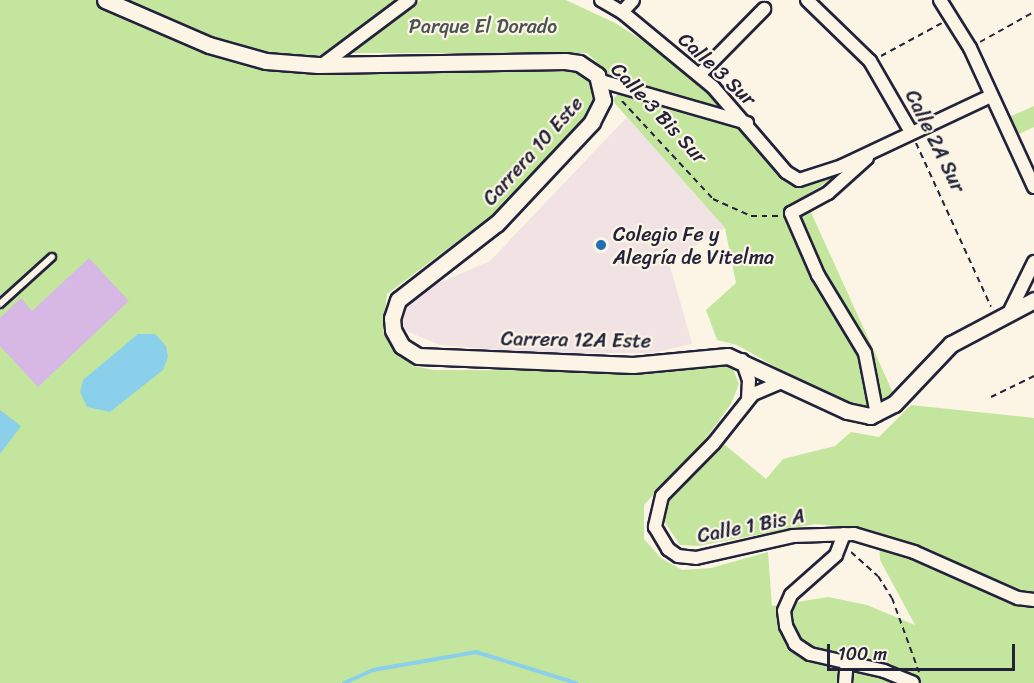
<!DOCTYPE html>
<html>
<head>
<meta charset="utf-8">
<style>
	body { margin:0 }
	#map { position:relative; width:1034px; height:683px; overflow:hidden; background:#fcf5e5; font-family:Sriracha,sans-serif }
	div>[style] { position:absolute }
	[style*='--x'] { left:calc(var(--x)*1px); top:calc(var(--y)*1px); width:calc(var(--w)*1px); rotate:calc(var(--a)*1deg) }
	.built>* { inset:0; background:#f1e2e4 }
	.green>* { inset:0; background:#c4e59e }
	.water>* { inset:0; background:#8ad0eb }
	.stream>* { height:4px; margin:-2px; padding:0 2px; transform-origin:2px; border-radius:2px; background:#8ad0eb }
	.building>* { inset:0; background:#d7b7e3 }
	.path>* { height:2px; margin-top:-1px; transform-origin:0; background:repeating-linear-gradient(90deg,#22223b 0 6px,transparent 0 10.5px) }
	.roads { filter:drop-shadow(2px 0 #22223b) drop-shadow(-2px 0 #22223b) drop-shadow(0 2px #22223b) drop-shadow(0 -2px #22223b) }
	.service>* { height:6px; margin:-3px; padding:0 3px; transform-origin:3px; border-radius:3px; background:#fcf5e5 }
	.minor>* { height:12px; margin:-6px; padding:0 6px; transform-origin:6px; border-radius:6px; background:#fcf5e5 }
	.tertiary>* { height:15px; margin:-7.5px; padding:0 7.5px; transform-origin:7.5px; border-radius:7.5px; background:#fcf5e5 }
	.dots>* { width:16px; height:16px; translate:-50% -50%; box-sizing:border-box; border:3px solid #fcf5e5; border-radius:50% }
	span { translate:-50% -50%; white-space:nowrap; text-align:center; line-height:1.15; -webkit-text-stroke:4.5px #fcf5e5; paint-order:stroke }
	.park-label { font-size:20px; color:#4a5354 }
	.street-label { font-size:20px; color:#22223b }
	.poi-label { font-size:20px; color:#22223b }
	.left { translate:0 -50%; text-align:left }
	.scale { position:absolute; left:827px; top:644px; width:188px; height:27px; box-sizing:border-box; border:3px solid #22223b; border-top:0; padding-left:8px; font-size:18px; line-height:21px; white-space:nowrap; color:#22223b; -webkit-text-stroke:4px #fcf5e5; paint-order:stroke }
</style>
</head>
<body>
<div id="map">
	<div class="built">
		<div style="clip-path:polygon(627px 117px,725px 228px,669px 262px,692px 344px,652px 353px,536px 353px,440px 345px,404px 330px,399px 312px,434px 285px,490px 261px)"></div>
	</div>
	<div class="green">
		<div style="clip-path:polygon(0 0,397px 0,298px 71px,332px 74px,577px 70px,588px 75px,596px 86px,595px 104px,542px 168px,494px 214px,387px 294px,383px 331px,396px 351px,413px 366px,434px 370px,652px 371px,711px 360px,731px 364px,739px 384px,731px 404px,703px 442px,644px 505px,644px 539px,661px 558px,682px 570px,711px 568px,768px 552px,772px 606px,828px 597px,867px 605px,915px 625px,880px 560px,879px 538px,850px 527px,815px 524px,698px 546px,680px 545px,664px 521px,665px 506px,682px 482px,724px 444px,766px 479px,783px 459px,835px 446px,851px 432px,879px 437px,911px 405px,1034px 418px,1034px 683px,0 683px)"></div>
		<div style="clip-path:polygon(421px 0,566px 0,615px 23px,662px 53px,729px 111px,610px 80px,603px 68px,587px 53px,349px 53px)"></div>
		<div style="clip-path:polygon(619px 93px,743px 128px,793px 185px,836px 176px,804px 197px,894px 395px,868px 407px,849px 402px,806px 384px,737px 345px,717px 340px,706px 310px,736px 283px,725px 228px,612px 100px)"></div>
		<div style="clip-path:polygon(1034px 106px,1034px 127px,1017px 135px,1009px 117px)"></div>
	</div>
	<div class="water">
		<div style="clip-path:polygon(138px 334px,155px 334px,166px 346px,168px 357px,163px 370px,110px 412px,87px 407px,80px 392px,83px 380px)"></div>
		<div style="clip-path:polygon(0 410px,21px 426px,0 454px)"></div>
	</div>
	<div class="stream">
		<div style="--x:344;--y:683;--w:32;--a:-24"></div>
		<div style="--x:373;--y:670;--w:105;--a:-9.9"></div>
		<div style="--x:476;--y:652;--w:105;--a:17.2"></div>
	</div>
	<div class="building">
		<div style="clip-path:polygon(89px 258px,129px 301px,38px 387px,0 346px,0 318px,21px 298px,32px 311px)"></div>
	</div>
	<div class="path">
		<div style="--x:980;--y:42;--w:62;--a:-29.1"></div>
		<div style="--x:881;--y:56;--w:69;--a:-28.4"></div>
		<div style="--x:622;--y:101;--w:134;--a:47.1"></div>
		<div style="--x:713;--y:199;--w:42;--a:24.1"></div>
		<div style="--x:751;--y:216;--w:28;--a:0"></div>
		<div style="--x:916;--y:143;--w:180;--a:65.4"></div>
		<div style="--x:991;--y:397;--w:48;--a:-26"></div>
		<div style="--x:851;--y:552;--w:36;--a:42"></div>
		<div style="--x:878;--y:576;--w:26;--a:58"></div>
		<div style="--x:892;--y:598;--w:79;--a:70"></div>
	</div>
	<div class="roads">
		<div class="service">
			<div style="--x:0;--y:304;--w:70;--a:-42.1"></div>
		</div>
		<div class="minor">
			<div style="--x:601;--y:0;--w:24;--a:30"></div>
			<div style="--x:622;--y:12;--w:118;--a:39.5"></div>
			<div style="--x:713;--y:87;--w:112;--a:49.3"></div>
			<div style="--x:786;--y:172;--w:15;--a:32"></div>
			<div style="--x:799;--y:180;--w:45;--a:-18"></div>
			<div style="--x:842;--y:166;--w:165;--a:-25.2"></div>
			<div style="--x:807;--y:0;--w:88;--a:44.1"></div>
			<div style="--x:870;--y:61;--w:82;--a:60"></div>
			<div style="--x:940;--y:0;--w:57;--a:58"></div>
			<div style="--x:970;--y:48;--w:153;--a:65.3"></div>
			<div style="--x:622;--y:12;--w:16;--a:-47"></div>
			<div style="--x:322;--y:65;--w:109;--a:-36.8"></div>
			<div style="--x:699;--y:75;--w:93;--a:-45.4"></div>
			<div style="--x:601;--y:81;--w:152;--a:16"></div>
			<div style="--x:867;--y:158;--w:52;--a:138.1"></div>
			<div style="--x:828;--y:193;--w:42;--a:151.6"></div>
			<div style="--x:791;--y:213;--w:68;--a:66.5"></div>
			<div style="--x:818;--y:275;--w:91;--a:58.9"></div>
			<div style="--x:865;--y:353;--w:63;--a:79"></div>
			<div style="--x:1009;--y:313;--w:57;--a:-63.9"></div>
			<div style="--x:742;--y:360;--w:21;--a:71"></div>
			<div style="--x:749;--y:380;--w:18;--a:93"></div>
			<div style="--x:784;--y:381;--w:34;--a:157"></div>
			<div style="--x:753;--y:394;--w:63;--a:128.5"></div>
			<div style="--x:714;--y:443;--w:74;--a:134.5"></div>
			<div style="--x:662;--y:496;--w:32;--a:103"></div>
			<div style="--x:655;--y:527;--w:26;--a:59"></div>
			<div style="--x:668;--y:549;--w:12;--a:35"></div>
			<div style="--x:678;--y:556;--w:18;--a:6"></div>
			<div style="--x:696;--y:558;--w:99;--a:-12.8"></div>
			<div style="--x:793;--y:536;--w:61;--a:-1.9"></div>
			<div style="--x:854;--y:534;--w:63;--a:16.7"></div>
			<div style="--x:914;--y:552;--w:114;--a:23.9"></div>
			<div style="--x:1018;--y:598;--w:16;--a:7"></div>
			<div style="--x:844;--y:534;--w:22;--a:111"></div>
			<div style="--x:836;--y:555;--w:60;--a:138.4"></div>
			<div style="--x:791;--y:595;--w:17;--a:114"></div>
			<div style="--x:784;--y:611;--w:15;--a:82"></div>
			<div style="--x:786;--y:626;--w:20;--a:63"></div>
			<div style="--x:795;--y:644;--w:18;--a:34"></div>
			<div style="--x:810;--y:654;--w:76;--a:12.9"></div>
			<div style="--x:884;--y:671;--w:31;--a:22"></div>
			<div style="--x:845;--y:683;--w:22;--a:-85"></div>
		</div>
		<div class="tertiary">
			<div style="--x:105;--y:0;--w:113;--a:23.4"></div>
			<div style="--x:209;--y:45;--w:59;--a:15.7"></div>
			<div style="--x:266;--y:61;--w:52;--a:4.4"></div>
			<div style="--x:318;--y:65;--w:247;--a:-0.9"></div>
			<div style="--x:565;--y:61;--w:14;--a:8"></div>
			<div style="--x:579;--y:63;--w:22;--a:34"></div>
			<div style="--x:597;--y:75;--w:26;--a:77"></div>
			<div style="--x:603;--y:100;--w:25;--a:117"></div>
			<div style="--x:592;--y:122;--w:139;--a:133.2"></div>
			<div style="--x:497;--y:223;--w:125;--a:142.1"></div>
			<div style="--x:398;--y:300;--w:19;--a:108"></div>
			<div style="--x:392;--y:318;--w:12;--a:85"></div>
			<div style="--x:393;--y:330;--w:18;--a:61"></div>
			<div style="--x:402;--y:346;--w:19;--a:32"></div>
			<div style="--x:418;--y:356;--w:215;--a:2.4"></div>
			<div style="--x:633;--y:365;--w:95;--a:-5.4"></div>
			<div style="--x:728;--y:356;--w:131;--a:24.8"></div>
			<div style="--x:847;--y:411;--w:24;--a:12"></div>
			<div style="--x:870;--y:416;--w:27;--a:-27"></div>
			<div style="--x:894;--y:404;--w:83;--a:-46.5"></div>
			<div style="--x:951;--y:344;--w:94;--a:-27.9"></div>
		</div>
	</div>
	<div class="dots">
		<div style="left:601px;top:245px;background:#1f6fb2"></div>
	</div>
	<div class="park-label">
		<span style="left:483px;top:26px">Parque El Dorado</span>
	</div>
	<div class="street-label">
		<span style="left:717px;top:69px;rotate:43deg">Calle 3 Sur</span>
		<span style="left:659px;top:113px;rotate:47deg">Calle 3 Bis Sur</span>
		<span style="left:935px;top:141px;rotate:64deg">Calle 2A Sur</span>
		<span style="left:533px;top:151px;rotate:-48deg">Carrera 10 Este</span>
		<span style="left:576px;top:340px;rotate:1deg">Carrera 12A Este</span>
		<span style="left:751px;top:526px;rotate:-11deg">Calle 1 Bis A</span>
	</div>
	<div class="poi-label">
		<span class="left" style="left:613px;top:246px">Colegio Fe y<br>Alegría de Vitelma</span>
	</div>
	<div class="scale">100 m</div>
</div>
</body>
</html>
